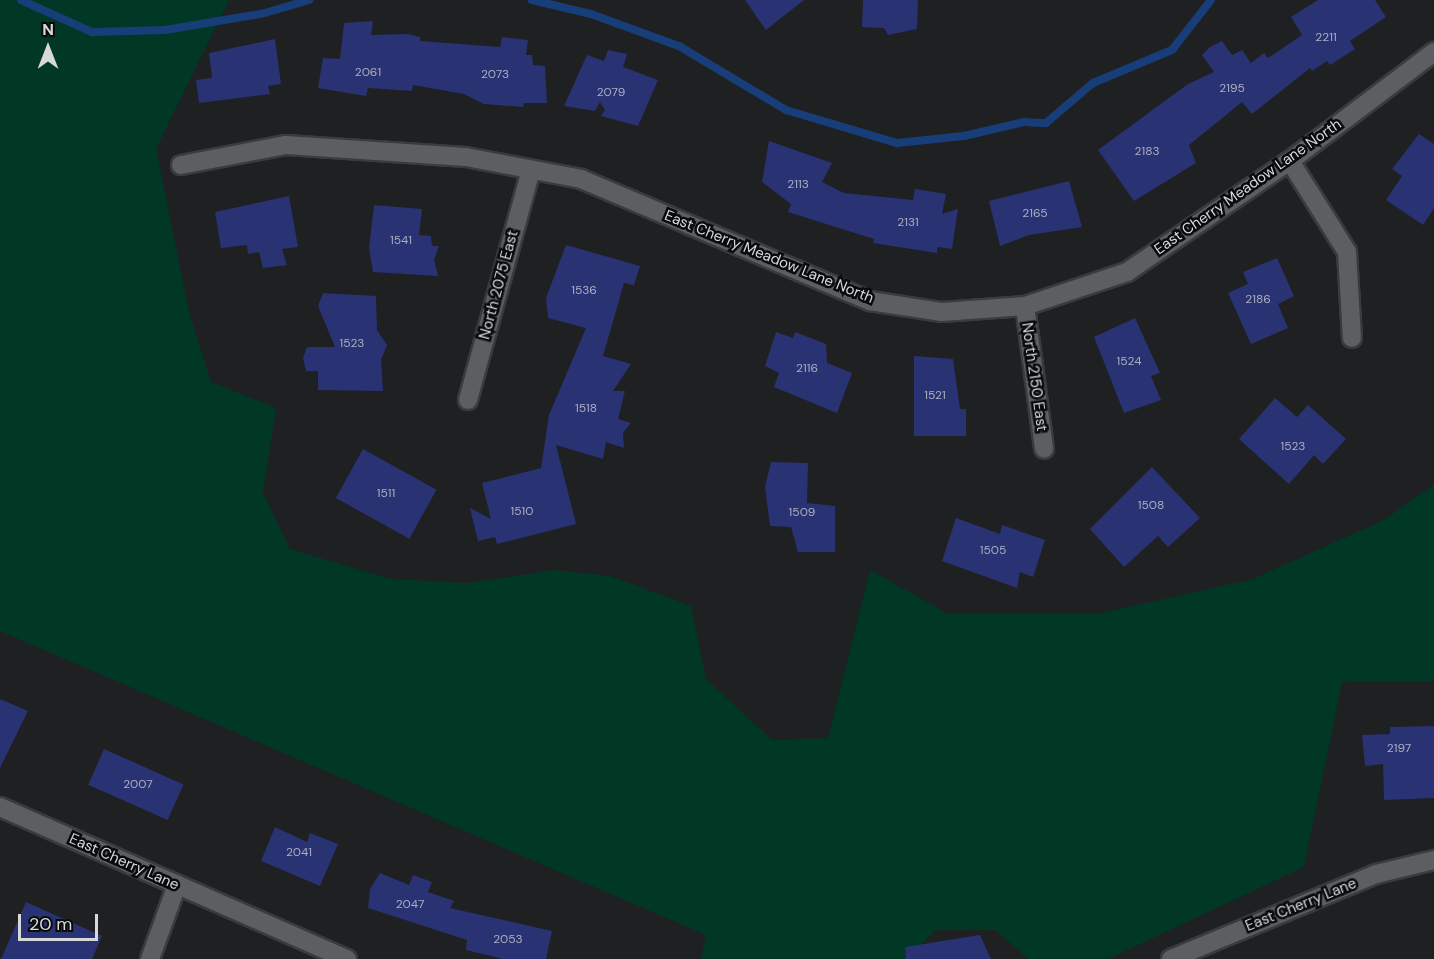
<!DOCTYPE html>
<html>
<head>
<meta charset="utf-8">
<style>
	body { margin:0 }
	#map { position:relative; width:1434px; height:959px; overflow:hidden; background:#1f2022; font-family:"DM Sans",sans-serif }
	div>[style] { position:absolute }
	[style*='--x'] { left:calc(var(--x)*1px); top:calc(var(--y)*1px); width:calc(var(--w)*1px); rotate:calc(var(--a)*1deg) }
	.green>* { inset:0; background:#003725 }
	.stream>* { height:8px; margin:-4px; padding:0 4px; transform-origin:4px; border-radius:4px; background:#183e7a }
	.building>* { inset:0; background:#293273; transform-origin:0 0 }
	.roads { filter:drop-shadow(2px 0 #3a3b3d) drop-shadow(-2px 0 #3a3b3d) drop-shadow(0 2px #3a3b3d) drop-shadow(0 -2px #3a3b3d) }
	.street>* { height:18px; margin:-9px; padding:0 9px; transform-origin:9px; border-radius:9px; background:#5d5e61 }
	.secondary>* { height:18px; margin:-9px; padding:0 9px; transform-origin:9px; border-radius:9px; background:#5d5e61 }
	span { translate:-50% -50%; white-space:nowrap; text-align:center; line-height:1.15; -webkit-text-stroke:5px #090a0b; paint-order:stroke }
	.number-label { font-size:12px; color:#acaec0 }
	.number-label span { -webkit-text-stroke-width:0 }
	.street-label { font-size:15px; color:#d7d8d9 }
	.north { position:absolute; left:18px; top:18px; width:60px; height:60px; -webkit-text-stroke:4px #090a0b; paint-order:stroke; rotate:0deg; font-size:16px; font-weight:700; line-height:24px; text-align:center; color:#d7d8d9 }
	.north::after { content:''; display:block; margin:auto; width:21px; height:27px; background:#d7d8d9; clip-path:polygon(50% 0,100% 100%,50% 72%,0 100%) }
	.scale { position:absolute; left:18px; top:914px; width:80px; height:27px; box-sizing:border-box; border:3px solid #d7d8d9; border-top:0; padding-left:8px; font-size:18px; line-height:21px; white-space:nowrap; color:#d7d8d9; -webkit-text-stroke:4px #090a0b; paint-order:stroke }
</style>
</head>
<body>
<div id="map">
	<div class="green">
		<div style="clip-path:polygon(0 0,229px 0,156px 149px,189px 312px,211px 382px,276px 408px,263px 493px,290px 549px,391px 579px,467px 583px,555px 570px,610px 576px,691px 606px,706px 679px,772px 740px,828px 738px,870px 570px,948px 614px,1097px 614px,1253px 579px,1384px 520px,1434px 484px,1434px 681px,1342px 682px,1304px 867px,1108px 959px,1028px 959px,996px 930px,935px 930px,909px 959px,701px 959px,706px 935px,0 631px)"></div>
	</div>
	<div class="stream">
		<div style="--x:21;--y:0;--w:78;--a:24.3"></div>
		<div style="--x:92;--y:32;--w:73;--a:-1.6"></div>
		<div style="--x:165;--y:30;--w:101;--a:-9.6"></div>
		<div style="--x:265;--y:13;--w:46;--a:-16.5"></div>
		<div style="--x:532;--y:0;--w:61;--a:13.3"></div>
		<div style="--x:591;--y:14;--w:94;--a:20"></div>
		<div style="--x:679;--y:46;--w:125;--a:30.9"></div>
		<div style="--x:786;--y:110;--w:116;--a:16.6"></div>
		<div style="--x:897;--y:143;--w:67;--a:-6"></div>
		<div style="--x:964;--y:136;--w:62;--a:-13.1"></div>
		<div style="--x:1024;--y:122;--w:22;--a:3"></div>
		<div style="--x:1046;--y:123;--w:62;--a:-40.4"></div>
		<div style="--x:1093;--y:83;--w:86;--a:-22.7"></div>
		<div style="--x:1172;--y:50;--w:63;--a:-52"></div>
	</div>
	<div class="building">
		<div style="clip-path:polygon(745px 0,804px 0,766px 30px)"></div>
		<div style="clip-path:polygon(863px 0,918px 0,917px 29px,888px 35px,884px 28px,862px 27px)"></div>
		<div style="clip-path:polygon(1318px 0,1375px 0,1386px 17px,1350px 41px,1355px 49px,1330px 65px,1327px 61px,1312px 71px,1310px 68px,1252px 114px,1242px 102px,1189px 145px,1196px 163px,1134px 201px,1098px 150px,1188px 84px,1214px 72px,1202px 55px,1210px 47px,1222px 41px,1232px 55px,1242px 50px,1251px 63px,1264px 53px,1268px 58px,1302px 35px,1291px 17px)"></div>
		<div style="clip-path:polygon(373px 21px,371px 35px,408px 34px,420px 37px,420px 41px,500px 47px,502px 37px,528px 40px,526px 55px,532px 55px,533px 65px,545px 66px,547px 103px,524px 103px,523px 107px,484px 104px,464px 94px,413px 85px,412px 91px,368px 88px,366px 96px,318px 88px,323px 58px,340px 59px,344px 23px)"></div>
		<div style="clip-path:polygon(275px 39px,281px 84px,268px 86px,270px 94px,199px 103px,196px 80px,212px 78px,209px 53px)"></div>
		<div style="clip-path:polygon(608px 50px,627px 54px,623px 67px,658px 80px,638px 126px,601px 116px,605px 110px,600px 102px,595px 111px,564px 106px,587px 55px,604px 61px)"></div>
		<div style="clip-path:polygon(1419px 134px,1434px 144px,1434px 208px,1423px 225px,1386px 200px,1402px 176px,1392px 169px)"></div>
		<div style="clip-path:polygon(769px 141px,832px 163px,822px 182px,844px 193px,913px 200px,915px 189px,946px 194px,942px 214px,958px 209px,952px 249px,937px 247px,937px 253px,873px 243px,874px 239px,788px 212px,791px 204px,762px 182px)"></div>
		<div style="clip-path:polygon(1069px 181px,1082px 227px,1029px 235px,1000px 246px,989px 201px)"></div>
		<div style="clip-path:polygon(289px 196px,298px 247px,282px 249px,287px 265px,263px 268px,259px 252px,248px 254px,247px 245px,221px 248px,215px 212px)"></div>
		<div style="clip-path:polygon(374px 205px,422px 209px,419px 235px,431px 236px,432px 246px,439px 246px,434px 260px,438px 276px,373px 272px,369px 248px)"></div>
		<div style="clip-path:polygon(566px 245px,640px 266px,634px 285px,624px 283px,603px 356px,631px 364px,613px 391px,625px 391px,618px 419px,631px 423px,623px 433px,624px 448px,606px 442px,603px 459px,556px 445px,576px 524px,497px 544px,495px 537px,478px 541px,470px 508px,491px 519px,482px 483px,541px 468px,549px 415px,586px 328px,548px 318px,546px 298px)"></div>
		<div style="clip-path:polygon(1277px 258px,1294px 296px,1278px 304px,1288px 328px,1251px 344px,1228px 293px,1248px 284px,1243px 272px)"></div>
		<div style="clip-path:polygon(323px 293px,376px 296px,377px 330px,387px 345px,381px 360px,383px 391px,318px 390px,318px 371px,306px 371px,303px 358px,307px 347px,335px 347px,318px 306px)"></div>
		<div style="clip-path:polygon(1135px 318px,1160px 373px,1151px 376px,1161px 400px,1124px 413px,1094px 337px)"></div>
		<div style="clip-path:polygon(776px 332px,793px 338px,795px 332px,826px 344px,827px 363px,852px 373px,837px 413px,774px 387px,779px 373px,765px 366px)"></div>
		<div style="clip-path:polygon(914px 356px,953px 359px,960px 409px,966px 409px,966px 436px,914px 436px)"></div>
		<div style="clip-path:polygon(1275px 398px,1297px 417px,1308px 405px,1346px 439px,1323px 464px,1314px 455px,1289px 484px,1239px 439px)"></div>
		<div style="left:363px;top:449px;width:84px;height:56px;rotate:29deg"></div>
		<div style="clip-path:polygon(771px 462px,808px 463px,807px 503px,835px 506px,835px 552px,798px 552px,791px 527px,770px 526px,765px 487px)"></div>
		<div style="clip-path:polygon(1152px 467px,1200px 518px,1168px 547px,1158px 536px,1124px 567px,1090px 529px)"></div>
		<div style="clip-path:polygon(956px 518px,1000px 534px,1002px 525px,1045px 540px,1033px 577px,1020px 572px,1017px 588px,942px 561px)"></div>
		<div style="clip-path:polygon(0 699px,28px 711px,0 768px)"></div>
		<div style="clip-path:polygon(1434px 726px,1434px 798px,1384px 800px,1383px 764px,1365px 766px,1362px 735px,1390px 734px,1390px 727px)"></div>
		<div style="left:104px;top:749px;width:87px;height:39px;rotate:24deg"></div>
		<div style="clip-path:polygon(275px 827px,307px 842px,310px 833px,338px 844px,320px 886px,261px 861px)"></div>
		<div style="clip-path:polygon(380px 873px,409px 885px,413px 875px,432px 882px,428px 892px,454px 901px,450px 908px,552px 931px,546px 959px,503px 959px,466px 950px,467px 940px,368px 908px,370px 889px)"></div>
		<div style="clip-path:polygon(26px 902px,102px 936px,92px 959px,1px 959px)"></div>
		<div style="clip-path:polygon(980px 935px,991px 959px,906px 959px,905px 947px)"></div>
	</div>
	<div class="roads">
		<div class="street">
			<div style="--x:1290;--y:161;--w:107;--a:57.9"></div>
			<div style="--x:1347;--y:252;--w:86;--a:86.7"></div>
			<div style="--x:181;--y:165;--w:107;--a:-10.8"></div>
			<div style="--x:286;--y:145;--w:180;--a:3.8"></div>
			<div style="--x:466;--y:157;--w:117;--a:10.8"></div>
			<div style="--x:581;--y:179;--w:314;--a:22.9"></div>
			<div style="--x:870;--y:301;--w:73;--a:8.7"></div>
			<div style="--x:942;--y:312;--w:83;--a:-4.1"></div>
			<div style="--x:1025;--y:306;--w:108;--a:-18.4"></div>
			<div style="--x:1127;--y:272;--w:197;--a:-34.3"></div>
			<div style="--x:1290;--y:161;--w:181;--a:-37.1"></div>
			<div style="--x:1025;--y:306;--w:144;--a:82.4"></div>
			<div style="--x:468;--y:400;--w:238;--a:-74.7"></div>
			<div style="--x:150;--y:959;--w:79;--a:-70"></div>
		</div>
		<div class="secondary">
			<div style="--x:0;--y:807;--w:379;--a:23.7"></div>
			<div style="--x:1171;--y:959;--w:222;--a:-22.5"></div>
			<div style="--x:1376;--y:874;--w:60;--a:-13.6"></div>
		</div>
	</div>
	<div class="number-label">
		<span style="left:1326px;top:38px">2211</span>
		<span style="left:368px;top:73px">2061</span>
		<span style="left:495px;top:75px">2073</span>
		<span style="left:1232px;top:89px">2195</span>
		<span style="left:611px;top:93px">2079</span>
		<span style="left:1147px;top:152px">2183</span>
		<span style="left:798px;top:185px">2113</span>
		<span style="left:1035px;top:214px">2165</span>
		<span style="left:908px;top:223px">2131</span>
		<span style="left:401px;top:241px">1541</span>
		<span style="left:584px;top:291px">1536</span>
		<span style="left:1258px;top:300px">2186</span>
		<span style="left:352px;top:344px">1523</span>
		<span style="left:1129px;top:362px">1524</span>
		<span style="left:807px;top:369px">2116</span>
		<span style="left:935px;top:396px">1521</span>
		<span style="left:586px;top:409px">1518</span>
		<span style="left:1293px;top:447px">1523</span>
		<span style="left:386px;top:494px">1511</span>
		<span style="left:1151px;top:506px">1508</span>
		<span style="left:522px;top:512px">1510</span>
		<span style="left:802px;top:513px">1509</span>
		<span style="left:993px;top:551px">1505</span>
		<span style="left:1399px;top:749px">2197</span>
		<span style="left:138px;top:785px">2007</span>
		<span style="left:299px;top:853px">2041</span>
		<span style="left:410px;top:905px">2047</span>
		<span style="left:508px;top:940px">2053</span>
	</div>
	<div class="street-label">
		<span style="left:1248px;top:187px;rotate:-35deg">East Cherry Meadow Lane North</span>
		<span style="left:769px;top:257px;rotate:22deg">East Cherry Meadow Lane North</span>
		<span style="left:499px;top:285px;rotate:-75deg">North 2075 East</span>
		<span style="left:1034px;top:377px;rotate:82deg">North 2150 East</span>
		<span style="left:124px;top:862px;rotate:24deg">East Cherry Lane</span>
		<span style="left:1301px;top:905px;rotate:-22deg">East Cherry Lane</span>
	</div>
	<div class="north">N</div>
	<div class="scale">20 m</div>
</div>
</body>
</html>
